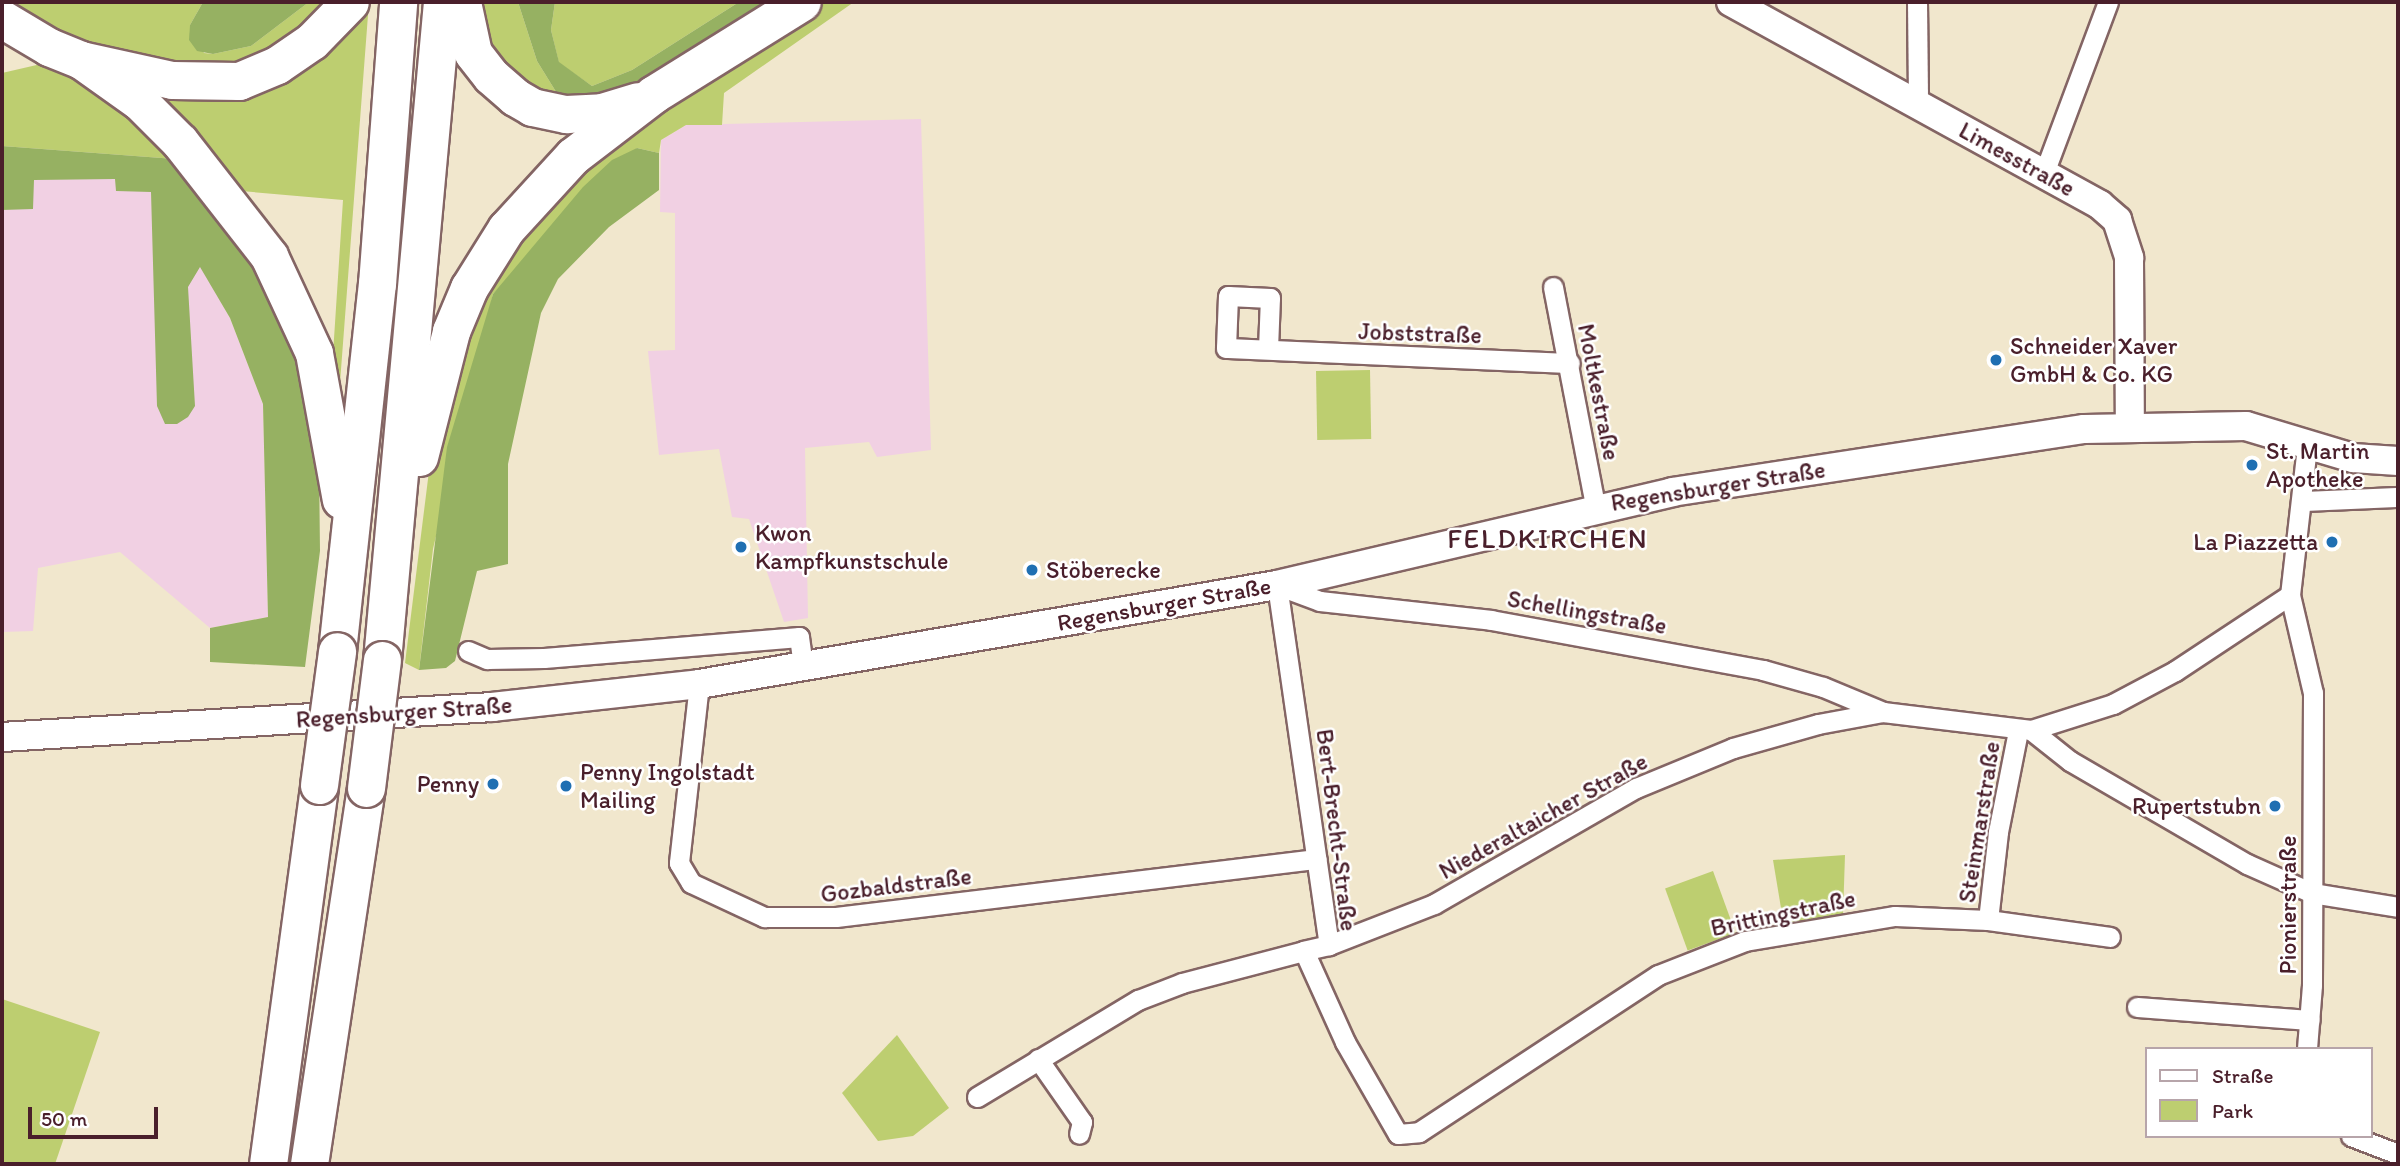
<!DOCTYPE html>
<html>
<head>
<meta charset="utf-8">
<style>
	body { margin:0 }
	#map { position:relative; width:2400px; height:1166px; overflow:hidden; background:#f1e7cd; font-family:Itim,sans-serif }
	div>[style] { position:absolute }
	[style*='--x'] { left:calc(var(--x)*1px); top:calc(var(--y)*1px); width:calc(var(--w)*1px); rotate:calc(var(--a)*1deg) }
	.built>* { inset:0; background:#f1d0e3 }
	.green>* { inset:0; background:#bdce70; transform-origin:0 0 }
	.forest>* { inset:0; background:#96b162 }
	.roads { filter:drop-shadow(2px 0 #846564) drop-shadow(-2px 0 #846564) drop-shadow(0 2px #846564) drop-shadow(0 -2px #846564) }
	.street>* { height:19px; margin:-9.5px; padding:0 9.5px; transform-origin:9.5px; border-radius:9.5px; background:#fff }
	.secondary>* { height:28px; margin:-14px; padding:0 14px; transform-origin:14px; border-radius:14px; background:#fff }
	.highway>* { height:37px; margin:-18.5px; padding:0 18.5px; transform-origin:18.5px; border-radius:18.5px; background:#fff }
	.bridges { filter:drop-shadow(2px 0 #846564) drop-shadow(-2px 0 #846564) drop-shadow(0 2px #846564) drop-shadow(0 -2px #846564) }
	.highway-bridge>* { height:37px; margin:-18.5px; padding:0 18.5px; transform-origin:18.5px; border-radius:18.5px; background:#fff }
	.dots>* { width:19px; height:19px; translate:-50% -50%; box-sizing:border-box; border:4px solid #fff; border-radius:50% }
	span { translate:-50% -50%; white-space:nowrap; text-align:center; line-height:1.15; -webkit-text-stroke:5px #fff; paint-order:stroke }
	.street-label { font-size:24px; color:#4a1f2b }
	.poi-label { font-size:24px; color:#4a1f2b }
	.left { translate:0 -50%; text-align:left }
	.right { translate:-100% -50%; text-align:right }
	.quarter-label { font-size:28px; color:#4a1f2b; letter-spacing:2px }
	.frame { position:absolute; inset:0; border:4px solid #4a1f2b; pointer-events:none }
	.legend { position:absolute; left:2145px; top:1047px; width:228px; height:91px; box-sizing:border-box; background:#fff; border:2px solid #b7a5aa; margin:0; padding:9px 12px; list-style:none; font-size:21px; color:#4a1f2b }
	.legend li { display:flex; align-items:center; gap:14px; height:35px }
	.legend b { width:35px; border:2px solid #b7a5aa }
	.scale { position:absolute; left:28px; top:1107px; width:130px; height:32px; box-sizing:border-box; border:4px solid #4a1f2b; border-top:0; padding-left:9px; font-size:21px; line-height:24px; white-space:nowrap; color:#4a1f2b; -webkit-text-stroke:5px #fff; paint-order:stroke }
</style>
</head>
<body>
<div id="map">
	<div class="built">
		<div style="clip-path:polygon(921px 119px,931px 450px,877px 457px,869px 442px,805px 448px,808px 618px,784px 622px,749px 519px,732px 517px,719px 449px,659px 455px,648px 351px,675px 350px,675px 213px,660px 212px,661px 140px,686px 125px)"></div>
		<div style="clip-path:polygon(2px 156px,151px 181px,230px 318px,263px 404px,268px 617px,210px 628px,120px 552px,38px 568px,33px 631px,2px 632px)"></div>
	</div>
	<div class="green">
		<div style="clip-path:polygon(5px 2px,203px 2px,190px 25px,204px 53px,213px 54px,251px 46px,309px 2px,337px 2px,286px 48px,211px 72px,82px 44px)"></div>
		<div style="clip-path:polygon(359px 2px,369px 2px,337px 422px,333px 354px,343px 200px,229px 190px,126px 79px,216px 91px)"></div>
		<div style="clip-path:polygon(475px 2px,518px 2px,537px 61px,558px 95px,554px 101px,489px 57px)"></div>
		<div style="clip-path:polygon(555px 2px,739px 2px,632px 70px,592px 86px,559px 63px,551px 30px)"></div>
		<div style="clip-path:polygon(815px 2px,854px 2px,724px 93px,722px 125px,686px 125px,661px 140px,659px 153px,637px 148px,493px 294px,433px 549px,419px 670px,405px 663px,436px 415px,470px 305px,552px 186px)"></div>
		<div style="clip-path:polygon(41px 64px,94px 82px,175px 159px,2px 146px,2px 73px)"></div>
		<div style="left:1370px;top:370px;width:69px;height:54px;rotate:89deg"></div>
		<div style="clip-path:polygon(1845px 855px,1843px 915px,1784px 926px,1773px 860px)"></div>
		<div style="left:1713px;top:871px;width:66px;height:51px;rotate:70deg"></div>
		<div style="clip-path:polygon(2px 999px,100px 1032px,55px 1164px,2px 1164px)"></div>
		<div style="clip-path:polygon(897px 1035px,949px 1108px,913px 1136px,878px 1141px,842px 1093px)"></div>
	</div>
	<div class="forest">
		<div style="clip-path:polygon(203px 2px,309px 2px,251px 46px,213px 54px,197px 51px,189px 40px,190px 25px)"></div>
		<div style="clip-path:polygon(518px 2px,555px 2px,551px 30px,559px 62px,592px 86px,632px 70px,739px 2px,774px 3px,608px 101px,558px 95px,537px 61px)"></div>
		<div style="clip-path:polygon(2px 146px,175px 159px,260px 265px,288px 328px,307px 390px,319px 463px,320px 551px,305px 667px,210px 662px,210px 628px,268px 617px,263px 404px,230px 318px,200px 267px,188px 287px,195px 406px,188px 417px,177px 424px,165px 424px,157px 406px,151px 192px,116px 191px,115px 179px,34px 180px,33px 209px,2px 210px)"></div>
		<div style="clip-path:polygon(637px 148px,659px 153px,659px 190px,609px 227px,558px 279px,541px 313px,508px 464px,508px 564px,477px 571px,455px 661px,446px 668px,419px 670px,447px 447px,493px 294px,583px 187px,612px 160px)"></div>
	</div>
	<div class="roads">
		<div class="street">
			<div style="--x:1917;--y:2;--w:103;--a:89.4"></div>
			<div style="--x:2044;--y:173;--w:183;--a:-69.5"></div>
			<div style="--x:1553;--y:287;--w:223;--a:79.1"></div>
			<div style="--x:1268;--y:349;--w:51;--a:-87.8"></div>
			<div style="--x:1270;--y:298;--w:42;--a:-177.3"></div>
			<div style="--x:1228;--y:296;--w:52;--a:92.2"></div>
			<div style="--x:1226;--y:348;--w:344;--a:2.5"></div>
			<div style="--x:2307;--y:446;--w:150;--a:96.5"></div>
			<div style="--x:2290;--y:595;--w:101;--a:76.8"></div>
			<div style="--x:2313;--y:693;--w:292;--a:90.2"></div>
			<div style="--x:2312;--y:985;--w:64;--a:94.5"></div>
			<div style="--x:2302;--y:501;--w:96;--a:-2.4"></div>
			<div style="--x:1277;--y:585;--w:364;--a:81.8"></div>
			<div style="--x:1329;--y:945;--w:26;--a:167"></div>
			<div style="--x:1304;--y:951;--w:100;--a:65.7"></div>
			<div style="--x:1345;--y:1042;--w:106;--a:60.1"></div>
			<div style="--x:1398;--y:1134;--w:21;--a:-5"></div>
			<div style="--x:1419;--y:1132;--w:286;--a:-33.3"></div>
			<div style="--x:1658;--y:975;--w:93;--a:-21.3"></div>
			<div style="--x:1745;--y:941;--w:152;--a:-9.5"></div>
			<div style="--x:1895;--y:916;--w:93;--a:2.5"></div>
			<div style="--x:1988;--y:920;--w:123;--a:7.9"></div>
			<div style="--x:1277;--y:585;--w:46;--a:20.4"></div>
			<div style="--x:1320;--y:601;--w:172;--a:6.3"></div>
			<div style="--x:1491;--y:620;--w:277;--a:10.4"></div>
			<div style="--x:1763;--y:670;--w:62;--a:15.8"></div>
			<div style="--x:1823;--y:687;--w:65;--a:22.6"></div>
			<div style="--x:468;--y:651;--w:21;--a:23"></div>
			<div style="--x:487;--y:659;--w:57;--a:-1"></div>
			<div style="--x:544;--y:658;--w:256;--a:-4.7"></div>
			<div style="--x:799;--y:637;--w:29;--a:82"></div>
			<div style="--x:699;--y:684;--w:180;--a:96.4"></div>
			<div style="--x:679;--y:863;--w:23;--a:59"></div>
			<div style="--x:691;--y:883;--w:81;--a:25"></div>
			<div style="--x:764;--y:917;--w:72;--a:0"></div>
			<div style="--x:836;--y:917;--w:484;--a:-6.9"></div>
			<div style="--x:2031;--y:730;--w:50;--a:38.5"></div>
			<div style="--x:2070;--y:761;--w:205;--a:30.2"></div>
			<div style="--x:2247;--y:864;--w:71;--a:24"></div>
			<div style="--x:2312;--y:893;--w:87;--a:9.2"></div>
			<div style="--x:1988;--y:920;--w:89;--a:-83.5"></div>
			<div style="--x:1998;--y:832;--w:103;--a:-78.8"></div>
			<div style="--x:1329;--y:945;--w:113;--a:-21.3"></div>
			<div style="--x:1434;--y:904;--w:233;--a:-29.9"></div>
			<div style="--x:1636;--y:788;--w:105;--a:-22.4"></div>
			<div style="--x:1733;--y:748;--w:88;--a:-15.8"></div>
			<div style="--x:1818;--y:724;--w:66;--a:-10.5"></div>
			<div style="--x:1883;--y:712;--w:149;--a:6.9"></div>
			<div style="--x:2031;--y:730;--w:86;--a:-17.6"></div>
			<div style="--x:2113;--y:704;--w:70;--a:-28"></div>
			<div style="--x:2175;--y:671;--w:138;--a:-33.5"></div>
			<div style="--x:2137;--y:1007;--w:173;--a:4.3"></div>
			<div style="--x:1038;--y:1059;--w:77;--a:55.1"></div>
			<div style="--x:1082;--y:1122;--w:12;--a:104"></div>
			<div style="--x:977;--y:1097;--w:188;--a:-31.1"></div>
			<div style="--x:1138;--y:1000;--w:47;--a:-21.1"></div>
			<div style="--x:1182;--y:983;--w:126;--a:-14.7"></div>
			<div style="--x:2351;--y:1136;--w:50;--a:21"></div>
		</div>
		<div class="secondary">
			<div style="--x:1731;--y:2;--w:421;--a:28.8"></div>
			<div style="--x:2100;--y:205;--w:23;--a:41"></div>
			<div style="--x:2117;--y:220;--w:40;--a:72"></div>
			<div style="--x:2129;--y:258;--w:169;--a:89.7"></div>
			<div style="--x:2;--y:737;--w:491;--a:-3.5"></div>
			<div style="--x:492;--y:707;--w:208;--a:-6.3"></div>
			<div style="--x:699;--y:684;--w:586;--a:-9.72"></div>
			<div style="--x:1277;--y:585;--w:406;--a:-13.2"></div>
			<div style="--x:1672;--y:492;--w:417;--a:-8.7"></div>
			<div style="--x:2084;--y:429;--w:162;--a:-1.1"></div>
			<div style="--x:2246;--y:426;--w:112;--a:16.7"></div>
			<div style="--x:2353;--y:458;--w:45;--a:3.8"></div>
		</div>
		<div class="highway">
			<div style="--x:462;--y:2;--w:52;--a:77.8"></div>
			<div style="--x:473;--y:53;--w:29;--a:52"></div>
			<div style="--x:491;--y:76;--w:32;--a:41"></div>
			<div style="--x:515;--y:97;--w:20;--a:30"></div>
			<div style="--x:532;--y:107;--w:35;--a:12"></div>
			<div style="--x:566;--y:114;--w:36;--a:-3"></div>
			<div style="--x:602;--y:112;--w:37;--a:-17"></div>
			<div style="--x:2;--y:19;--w:55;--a:30.8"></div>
			<div style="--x:49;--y:47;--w:35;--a:22"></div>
			<div style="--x:81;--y:60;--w:93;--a:12.4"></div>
			<div style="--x:172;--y:80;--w:67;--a:0.9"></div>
			<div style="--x:239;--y:81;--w:41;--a:-22.8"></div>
			<div style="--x:277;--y:65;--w:42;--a:-34.4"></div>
			<div style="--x:312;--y:41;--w:54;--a:-45.7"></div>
			<div style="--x:81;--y:60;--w:71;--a:35.3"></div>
			<div style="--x:139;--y:101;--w:58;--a:45"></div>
			<div style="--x:180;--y:142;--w:145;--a:52"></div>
			<div style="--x:269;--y:256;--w:107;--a:65.1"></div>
			<div style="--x:314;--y:353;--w:149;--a:79.6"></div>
			<div style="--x:419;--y:457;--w:130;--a:-75.7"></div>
			<div style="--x:451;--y:331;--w:47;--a:-67.3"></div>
			<div style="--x:469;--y:288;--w:70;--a:-57.9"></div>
			<div style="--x:506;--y:229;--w:99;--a:-47.5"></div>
			<div style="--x:573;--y:156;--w:102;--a:-37.4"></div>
			<div style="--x:654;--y:94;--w:174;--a:-31.9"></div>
			<div style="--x:337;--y:651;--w:369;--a:-83.8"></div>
			<div style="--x:377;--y:284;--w:283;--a:-85.7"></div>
			<div style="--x:382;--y:660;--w:661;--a:-84.79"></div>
			<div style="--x:268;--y:1164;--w:382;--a:-82.3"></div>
			<div style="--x:309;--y:1164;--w:380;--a:-81.4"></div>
		</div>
	</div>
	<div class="bridges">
		<div class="highway-bridge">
			<div style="--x:319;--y:785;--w:135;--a:-82.3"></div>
			<div style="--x:366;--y:788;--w:129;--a:-82.9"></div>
		</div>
	</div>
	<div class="dots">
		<div style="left:1996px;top:360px;background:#1f6fb2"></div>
		<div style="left:2252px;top:465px;background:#1f6fb2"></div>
		<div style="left:2332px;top:542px;background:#1f6fb2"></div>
		<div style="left:741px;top:547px;background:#1f6fb2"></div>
		<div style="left:1032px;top:570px;background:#1f6fb2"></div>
		<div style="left:493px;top:784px;background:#1f6fb2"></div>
		<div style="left:566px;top:786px;background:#1f6fb2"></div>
		<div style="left:2275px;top:806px;background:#1f6fb2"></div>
	</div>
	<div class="street-label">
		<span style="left:2017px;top:159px;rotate:29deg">Limesstraße</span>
		<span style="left:1420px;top:333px;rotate:2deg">Jobststraße</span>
		<span style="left:1599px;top:392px;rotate:79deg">Moltkestraße</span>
		<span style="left:1718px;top:486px;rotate:-9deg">Regensburger Straße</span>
		<span style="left:1164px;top:604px;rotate:-10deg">Regensburger Straße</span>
		<span style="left:1587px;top:612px;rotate:10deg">Schellingstraße</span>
		<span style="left:404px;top:712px;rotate:-4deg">Regensburger Straße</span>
		<span style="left:1543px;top:816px;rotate:-29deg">Niederaltaicher Straße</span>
		<span style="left:1979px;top:822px;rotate:-81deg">Steinmarstraße</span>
		<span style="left:1337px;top:830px;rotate:83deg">Bert-Brecht-Straße</span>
		<span style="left:896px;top:885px;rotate:-7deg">Gozbaldstraße</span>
		<span style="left:2288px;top:905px;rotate:-90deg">Pionierstraße</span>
		<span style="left:1783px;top:913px;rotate:-12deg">Brittingstraße</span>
	</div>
	<div class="poi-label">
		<span class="left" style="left:2010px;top:360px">Schneider Xaver<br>GmbH &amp; Co. KG</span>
		<span class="left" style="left:2266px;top:465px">St. Martin<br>Apotheke</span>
		<span class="left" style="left:755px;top:547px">Kwon<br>Kampfkunstschule</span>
		<span class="right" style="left:2318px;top:542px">La Piazzetta</span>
		<span class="left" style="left:1046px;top:570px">Stöberecke</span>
		<span class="left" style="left:580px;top:786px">Penny Ingolstadt<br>Mailing</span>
		<span class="right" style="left:479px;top:784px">Penny</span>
		<span class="right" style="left:2261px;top:806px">Rupertstubn</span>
	</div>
	<div class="quarter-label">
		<span style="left:1548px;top:538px">FELDKIRCHEN</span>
	</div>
	<div class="frame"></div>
	<ul class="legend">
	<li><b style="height:9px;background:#fff"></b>Straße</li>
	<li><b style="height:19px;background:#bdce70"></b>Park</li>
	</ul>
	<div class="scale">50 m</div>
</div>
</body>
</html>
